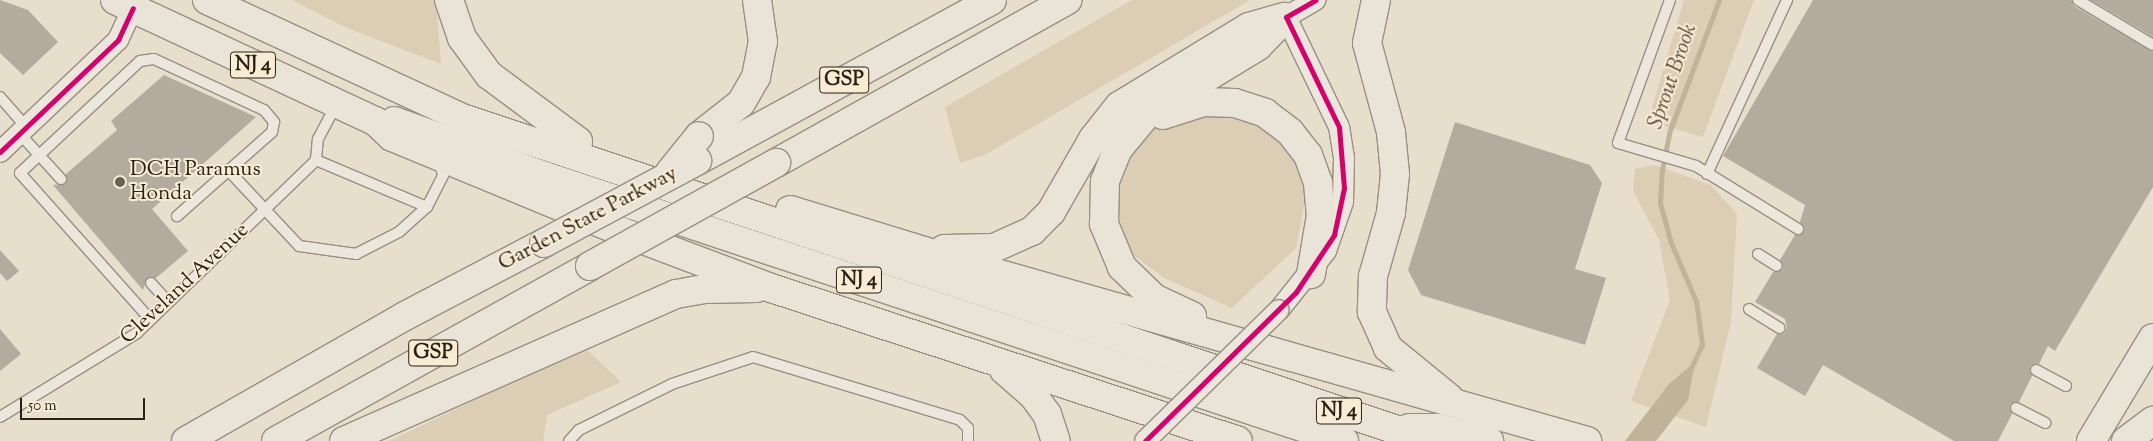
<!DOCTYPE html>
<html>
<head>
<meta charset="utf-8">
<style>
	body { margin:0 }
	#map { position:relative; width:2153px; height:441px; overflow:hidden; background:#e8decc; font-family:"Sorts Mill Goudy",serif }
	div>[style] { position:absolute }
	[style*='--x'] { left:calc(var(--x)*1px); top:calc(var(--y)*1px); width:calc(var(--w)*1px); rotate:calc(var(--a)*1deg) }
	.green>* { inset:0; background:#dcceb5 }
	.water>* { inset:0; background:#c1b29a }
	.stream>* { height:5px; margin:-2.5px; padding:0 2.5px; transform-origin:2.5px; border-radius:2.5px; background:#c1b29a }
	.building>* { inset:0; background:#b3ab9e }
	.roads { filter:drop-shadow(1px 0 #968f83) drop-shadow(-1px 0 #968f83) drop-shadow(0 1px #968f83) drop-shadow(0 -1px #968f83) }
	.lane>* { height:10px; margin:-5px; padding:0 5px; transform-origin:5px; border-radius:5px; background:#ece6dd }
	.street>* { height:20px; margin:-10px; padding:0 10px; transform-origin:10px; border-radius:10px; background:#ece6dd }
	.highway>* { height:28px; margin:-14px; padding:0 14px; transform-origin:14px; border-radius:14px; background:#e9e3d8 }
	.bridges { filter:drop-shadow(1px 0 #968f83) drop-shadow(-1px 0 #968f83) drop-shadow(0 1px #968f83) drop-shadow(0 -1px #968f83) }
	.street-bridge>* { height:20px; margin:-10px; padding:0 10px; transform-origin:10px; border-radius:10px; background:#ece6dd }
	.highway-bridge>* { height:28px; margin:-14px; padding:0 14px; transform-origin:14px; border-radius:14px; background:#e9e3d8 }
	.cycleway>* { height:5px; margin:-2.5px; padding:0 2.5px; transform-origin:2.5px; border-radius:2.5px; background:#d6006c }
	.dots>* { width:14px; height:14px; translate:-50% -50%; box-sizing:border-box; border:2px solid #f8ecd5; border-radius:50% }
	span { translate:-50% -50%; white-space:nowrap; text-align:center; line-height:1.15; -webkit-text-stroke:4px #f8ecd5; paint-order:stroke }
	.shield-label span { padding:1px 4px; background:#f8ecd5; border:1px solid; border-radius:4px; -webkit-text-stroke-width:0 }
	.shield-label { font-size:20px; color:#2a2013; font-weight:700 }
	.poi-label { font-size:21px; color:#2a2013 }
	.left { translate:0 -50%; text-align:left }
	.street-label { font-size:21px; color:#2a2013 }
	.water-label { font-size:22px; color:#594c3b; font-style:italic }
	.scale { position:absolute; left:20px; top:398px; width:125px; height:22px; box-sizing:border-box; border:2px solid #2a2013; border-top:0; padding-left:6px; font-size:15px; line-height:18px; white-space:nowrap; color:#2a2013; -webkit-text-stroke:4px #f8ecd5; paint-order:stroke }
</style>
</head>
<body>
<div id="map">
	<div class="green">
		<div style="clip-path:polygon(292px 0,436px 0,441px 64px,347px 28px)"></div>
		<div style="clip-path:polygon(1132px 0,1250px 0,985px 155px,960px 163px,945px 107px)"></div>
		<div style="clip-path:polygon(1684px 0,1754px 0,1703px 137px,1648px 121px)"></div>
		<div style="clip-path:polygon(1235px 109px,1279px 136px,1308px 184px,1296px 248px,1232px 308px,1164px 278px,1128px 251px,1117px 218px,1113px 181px,1130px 142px,1175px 113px)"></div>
		<div style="clip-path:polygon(1654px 165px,1711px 185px,1737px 214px,1731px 322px,1706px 427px,1631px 401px,1670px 300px,1659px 240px,1633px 191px,1635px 169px)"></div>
		<div style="clip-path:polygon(585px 348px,621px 382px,547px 415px,543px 441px,389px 441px)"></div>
	</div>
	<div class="water">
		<div style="clip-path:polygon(1695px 362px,1688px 400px,1656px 441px,1625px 441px,1669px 384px)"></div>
	</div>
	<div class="stream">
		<div style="--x:1691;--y:368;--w:26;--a:-65"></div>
		<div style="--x:1702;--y:344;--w:43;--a:-97.9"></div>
		<div style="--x:1696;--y:301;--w:63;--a:-113.3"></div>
		<div style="--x:1671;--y:243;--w:41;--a:-105.4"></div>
		<div style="--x:1660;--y:203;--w:33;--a:-87"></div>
		<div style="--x:1662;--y:170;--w:38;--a:-79"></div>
		<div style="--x:1669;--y:133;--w:142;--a:-69.4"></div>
	</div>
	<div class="building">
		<div style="clip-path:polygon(0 0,28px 10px,58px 42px,23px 75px,0 53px)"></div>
		<div style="clip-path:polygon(1813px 0,2071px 0,2074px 6px,2153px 52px,2153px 187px,2055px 351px,2048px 346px,2039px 364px,2030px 366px,2032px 376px,2019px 402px,2010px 404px,2012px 414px,1998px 441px,1954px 441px,1823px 365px,1805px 396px,1757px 368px,1777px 334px,1784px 334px,1787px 328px,1785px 319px,1755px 302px,1773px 272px,1783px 269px,1780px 260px,1795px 235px,1804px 232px,1800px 222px,1805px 205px,1723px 156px)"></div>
		<div style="clip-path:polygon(2091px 0,2153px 0,2153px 37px)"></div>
		<div style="clip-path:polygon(164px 75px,256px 117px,152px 209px,188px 251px,156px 278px,147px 278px,143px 290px,53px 185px,66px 184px,66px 174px,117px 130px,111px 121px)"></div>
		<div style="clip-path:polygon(1455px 122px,1590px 165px,1602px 183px,1575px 269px,1606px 278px,1585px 345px,1421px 295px,1408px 270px)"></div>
		<div style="clip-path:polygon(0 250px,19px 271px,7px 281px,0 273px)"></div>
		<div style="clip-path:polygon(0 329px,21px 354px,0 371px)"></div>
	</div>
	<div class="roads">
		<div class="lane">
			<div style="--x:1670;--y:0;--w:152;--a:110"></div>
			<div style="--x:1618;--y:143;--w:81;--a:16.4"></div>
			<div style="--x:1696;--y:166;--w:120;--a:31.7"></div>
			<div style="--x:2078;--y:0;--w:87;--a:31"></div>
			<div style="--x:0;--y:97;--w:41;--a:48.9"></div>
			<div style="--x:20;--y:134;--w:61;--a:47.7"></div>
			<div style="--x:228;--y:170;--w:104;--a:46.9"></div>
			<div style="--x:299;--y:246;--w:58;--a:8"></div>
			<div style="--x:356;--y:254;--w:48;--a:-27.1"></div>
			<div style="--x:399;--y:232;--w:38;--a:-42"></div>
			<div style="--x:427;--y:207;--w:121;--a:-157.1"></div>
			<div style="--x:1707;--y:174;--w:192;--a:-65.3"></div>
			<div style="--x:427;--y:207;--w:36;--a:-63"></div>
			<div style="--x:443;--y:175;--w:15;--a:-106"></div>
			<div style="--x:1758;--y:254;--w:22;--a:32"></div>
			<div style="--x:151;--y:283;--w:24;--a:48"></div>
			<div style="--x:1749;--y:309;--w:36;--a:32"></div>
			<div style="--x:149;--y:318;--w:194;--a:-131.7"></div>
			<div style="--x:20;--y:173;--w:164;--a:-43"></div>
			<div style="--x:140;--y:61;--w:14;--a:-8"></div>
			<div style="--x:154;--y:59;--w:121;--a:24.9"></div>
			<div style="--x:264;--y:110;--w:16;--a:50"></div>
			<div style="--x:274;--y:122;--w:10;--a:101"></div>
			<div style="--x:272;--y:132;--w:127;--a:138.5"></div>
			<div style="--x:2036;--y:370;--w:34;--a:28"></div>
			<div style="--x:2016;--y:408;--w:33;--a:27"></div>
			<div style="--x:0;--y:417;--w:161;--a:-31.5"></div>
			<div style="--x:137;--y:333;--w:249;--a:-44"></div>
			<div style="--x:316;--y:160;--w:21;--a:-85"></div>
			<div style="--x:318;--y:139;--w:38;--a:-62"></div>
			<div style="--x:569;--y:441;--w:15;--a:-48"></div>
			<div style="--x:579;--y:430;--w:104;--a:-26.3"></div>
			<div style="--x:672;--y:384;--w:85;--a:-18.4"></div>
			<div style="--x:753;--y:357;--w:216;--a:16.9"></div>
			<div style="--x:960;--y:420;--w:11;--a:45"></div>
			<div style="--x:968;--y:428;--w:13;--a:90"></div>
		</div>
		<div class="street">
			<div style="--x:0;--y:152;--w:163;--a:-43.5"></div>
			<div style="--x:118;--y:40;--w:35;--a:-65"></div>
			<div style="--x:1279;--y:310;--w:75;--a:-51.5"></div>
			<div style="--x:1326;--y:251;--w:52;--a:-70.9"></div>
			<div style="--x:1343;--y:202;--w:44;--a:-88.7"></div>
			<div style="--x:1344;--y:158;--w:31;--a:-99"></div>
			<div style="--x:1339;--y:127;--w:122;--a:-115.7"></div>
			<div style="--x:1286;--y:17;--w:34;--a:-30"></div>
		</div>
		<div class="highway">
			<div style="--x:115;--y:0;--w:287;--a:25"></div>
			<div style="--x:375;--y:121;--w:23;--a:43"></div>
			<div style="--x:392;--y:137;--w:247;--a:22.4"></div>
			<div style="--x:620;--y:231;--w:161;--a:20.7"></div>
			<div style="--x:771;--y:288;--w:491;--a:18.1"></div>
			<div style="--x:207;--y:0;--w:284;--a:24.8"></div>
			<div style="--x:465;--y:119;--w:1017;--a:18.45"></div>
			<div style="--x:449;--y:0;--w:40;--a:71.1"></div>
			<div style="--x:462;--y:38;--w:46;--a:53.9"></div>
			<div style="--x:489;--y:75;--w:111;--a:36.6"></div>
			<div style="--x:1376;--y:0;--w:44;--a:101.8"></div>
			<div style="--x:1367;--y:43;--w:92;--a:74.9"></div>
			<div style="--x:1391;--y:132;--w:42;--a:84.6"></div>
			<div style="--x:1395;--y:174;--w:39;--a:96"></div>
			<div style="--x:1391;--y:213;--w:66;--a:105.9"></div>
			<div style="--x:1373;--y:276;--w:36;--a:92"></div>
			<div style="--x:1372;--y:312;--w:39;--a:66"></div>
			<div style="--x:1388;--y:348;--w:79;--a:39.3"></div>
			<div style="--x:1163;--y:115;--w:43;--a:-17.6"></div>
			<div style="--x:1204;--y:102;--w:31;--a:2"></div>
			<div style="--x:1235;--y:103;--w:32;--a:18"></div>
			<div style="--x:1265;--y:113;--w:31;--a:37"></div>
			<div style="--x:1290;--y:132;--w:29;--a:52"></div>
			<div style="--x:1308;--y:155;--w:30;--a:70"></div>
			<div style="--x:1318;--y:183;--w:32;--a:85"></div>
			<div style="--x:1321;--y:215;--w:60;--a:99.6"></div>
			<div style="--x:394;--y:121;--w:161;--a:20"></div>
			<div style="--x:545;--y:176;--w:842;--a:18.35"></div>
			<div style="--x:699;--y:136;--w:53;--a:-38.2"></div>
			<div style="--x:741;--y:103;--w:30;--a:-60"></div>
			<div style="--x:756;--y:77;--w:36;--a:-79"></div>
			<div style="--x:763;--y:42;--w:42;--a:-98.1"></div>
			<div style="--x:697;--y:161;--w:336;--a:-28.6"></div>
			<div style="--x:776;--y:163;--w:334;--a:-29.2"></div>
			<div style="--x:790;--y:210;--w:208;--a:17"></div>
			<div style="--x:989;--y:271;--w:622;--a:15.87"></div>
			<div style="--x:944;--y:249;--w:50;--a:-1.1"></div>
			<div style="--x:994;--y:248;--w:42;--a:-24.1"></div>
			<div style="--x:1032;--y:231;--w:27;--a:-45"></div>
			<div style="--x:1051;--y:212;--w:84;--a:-60.1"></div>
			<div style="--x:1093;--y:139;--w:42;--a:-51.8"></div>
			<div style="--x:1119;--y:106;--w:152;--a:-31.3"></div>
			<div style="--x:1249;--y:27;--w:37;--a:-16"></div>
			<div style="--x:1192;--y:316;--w:42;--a:-154.7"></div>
			<div style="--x:1154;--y:298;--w:45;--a:-135.9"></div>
			<div style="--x:1122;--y:267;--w:47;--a:-112.7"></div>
			<div style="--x:1104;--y:224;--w:43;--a:-88.7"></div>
			<div style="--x:1105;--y:181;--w:35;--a:-68"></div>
			<div style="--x:1118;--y:149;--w:47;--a:-50.2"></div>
			<div style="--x:1148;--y:113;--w:129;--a:-31.3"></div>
			<div style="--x:1258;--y:46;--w:40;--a:-46"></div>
			<div style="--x:1004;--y:370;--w:38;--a:41"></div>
			<div style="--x:1033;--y:395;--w:24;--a:54"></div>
			<div style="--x:1047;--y:414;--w:28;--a:72"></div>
			<div style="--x:1409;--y:428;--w:30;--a:0"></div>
			<div style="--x:1439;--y:428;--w:52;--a:14.6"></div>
			<div style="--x:186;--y:441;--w:252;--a:-29.7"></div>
			<div style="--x:405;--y:316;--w:157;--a:-27.7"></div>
			<div style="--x:276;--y:441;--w:359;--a:-29.1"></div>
			<div style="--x:344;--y:441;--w:363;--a:-23.9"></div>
			<div style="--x:676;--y:294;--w:28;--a:-10"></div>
			<div style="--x:704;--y:289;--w:52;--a:-1.1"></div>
			<div style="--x:2091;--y:441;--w:120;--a:-59"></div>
			<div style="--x:2126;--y:441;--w:34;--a:-37"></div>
		</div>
	</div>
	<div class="bridges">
		<div class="street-bridge">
			<div style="--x:1145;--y:441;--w:187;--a:-44.4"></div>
		</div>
		<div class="highway-bridge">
			<div style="--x:670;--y:172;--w:46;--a:-51.1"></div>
			<div style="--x:544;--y:243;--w:174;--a:-28.2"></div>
			<div style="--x:590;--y:266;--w:213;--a:-29"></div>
		</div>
	</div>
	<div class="cycleway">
		<div style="--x:0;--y:152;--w:163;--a:-43.5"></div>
		<div style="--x:118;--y:40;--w:35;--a:-65"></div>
		<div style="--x:1145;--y:441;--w:212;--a:-44.6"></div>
		<div style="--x:1296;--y:292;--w:69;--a:-56.3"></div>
		<div style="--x:1334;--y:235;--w:48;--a:-78"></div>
		<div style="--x:1344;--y:188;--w:61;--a:-94.7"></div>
		<div style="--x:1339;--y:127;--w:122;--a:-115.7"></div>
		<div style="--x:1286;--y:17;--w:34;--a:-30"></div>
	</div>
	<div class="dots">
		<div style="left:120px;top:182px;background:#6c6254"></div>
	</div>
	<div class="shield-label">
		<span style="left:253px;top:65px">NJ 4</span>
		<span style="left:844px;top:80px">GSP</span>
		<span style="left:859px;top:280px">NJ 4</span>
		<span style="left:433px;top:353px">GSP</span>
		<span style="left:1339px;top:411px">NJ 4</span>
	</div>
	<div class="poi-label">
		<span class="left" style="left:130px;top:182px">DCH Paramus<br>Honda</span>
	</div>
	<div class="street-label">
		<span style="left:588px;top:219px;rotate:-28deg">Garden State Parkway</span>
		<span style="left:185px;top:284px;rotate:-43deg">Cleveland Avenue</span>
	</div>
	<div class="water-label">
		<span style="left:1674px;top:77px;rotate:-71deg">Sprout Brook</span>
	</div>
	<div class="scale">50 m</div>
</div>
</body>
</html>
